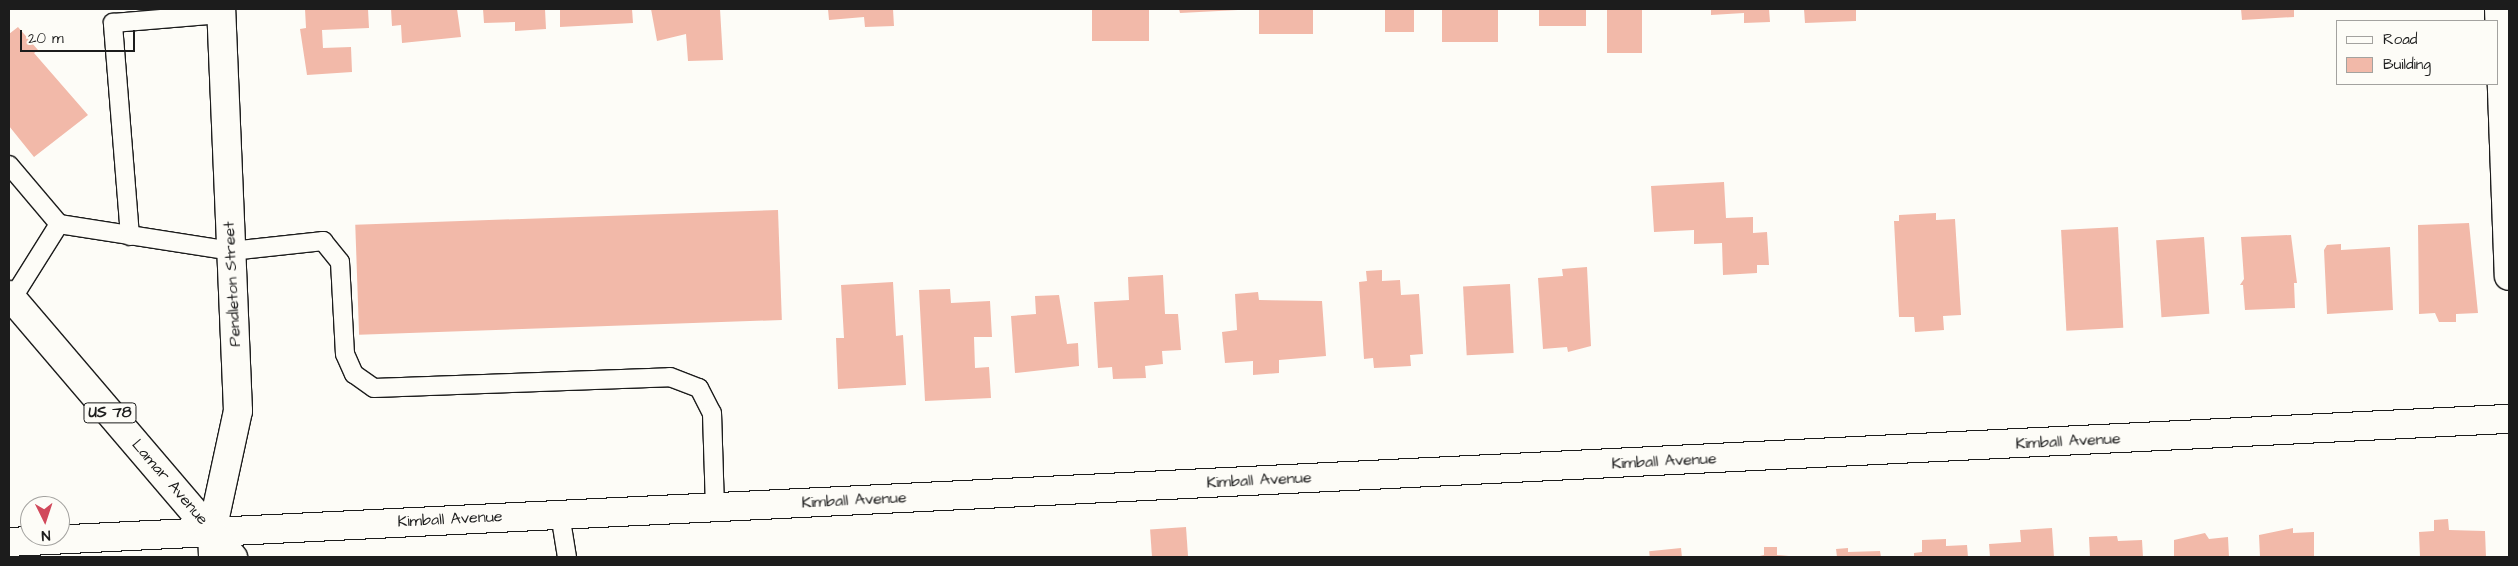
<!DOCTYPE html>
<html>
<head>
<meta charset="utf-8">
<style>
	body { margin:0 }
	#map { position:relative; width:2518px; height:566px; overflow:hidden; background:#fdfcf7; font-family:"Architects Daughter",sans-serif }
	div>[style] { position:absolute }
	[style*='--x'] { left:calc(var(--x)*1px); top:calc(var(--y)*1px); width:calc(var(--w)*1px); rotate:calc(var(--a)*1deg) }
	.building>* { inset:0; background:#f2b9a9; transform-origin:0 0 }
	.roads { filter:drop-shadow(1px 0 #1c1c1c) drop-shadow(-1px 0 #1c1c1c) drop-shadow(0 1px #1c1c1c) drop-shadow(0 -1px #1c1c1c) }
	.lane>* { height:18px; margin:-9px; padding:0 9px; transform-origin:9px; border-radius:9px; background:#fdfcf7 }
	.street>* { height:28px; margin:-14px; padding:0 14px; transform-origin:14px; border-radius:14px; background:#fdfcf7 }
	.secondary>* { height:28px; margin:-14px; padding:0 14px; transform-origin:14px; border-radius:14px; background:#fdfcf7 }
	.primary>* { height:28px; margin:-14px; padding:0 14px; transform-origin:14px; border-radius:14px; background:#fdfcf7 }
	span { translate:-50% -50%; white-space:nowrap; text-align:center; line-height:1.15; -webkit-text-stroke:4px #fdfcf7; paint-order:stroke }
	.shield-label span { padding:1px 4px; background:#fdfcf7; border:1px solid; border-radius:4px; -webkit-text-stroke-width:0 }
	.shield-label { font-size:15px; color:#1c1c1c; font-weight:700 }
	.street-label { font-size:16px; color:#1c1c1c }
	.frame { position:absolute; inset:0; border:10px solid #1c1c1c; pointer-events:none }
	.legend { position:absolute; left:2336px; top:20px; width:162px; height:65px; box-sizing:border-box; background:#fdfcf7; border:1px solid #a3a29f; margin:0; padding:6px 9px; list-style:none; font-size:15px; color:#1c1c1c }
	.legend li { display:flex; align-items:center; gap:10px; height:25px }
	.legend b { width:25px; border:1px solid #a3a29f }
	.north { position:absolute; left:20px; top:496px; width:50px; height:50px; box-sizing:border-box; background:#fdfcf7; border:1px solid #a3a29f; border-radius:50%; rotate:176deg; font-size:14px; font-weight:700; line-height:20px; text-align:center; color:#1c1c1c }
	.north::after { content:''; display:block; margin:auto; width:18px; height:22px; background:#d1495b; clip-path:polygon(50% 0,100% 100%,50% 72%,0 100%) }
	.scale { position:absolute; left:20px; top:30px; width:115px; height:22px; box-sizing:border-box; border:2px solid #1c1c1c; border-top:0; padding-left:6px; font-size:15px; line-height:18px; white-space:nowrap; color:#1c1c1c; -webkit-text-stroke:4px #fdfcf7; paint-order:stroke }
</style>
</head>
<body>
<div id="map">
	<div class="building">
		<div style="clip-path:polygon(305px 9px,368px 9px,369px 28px,322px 30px,323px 48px,351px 47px,352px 72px,307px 75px,300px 29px,306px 28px)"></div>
		<div style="clip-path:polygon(391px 9px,457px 9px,461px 37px,402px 43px,401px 25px,392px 26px)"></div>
		<div style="clip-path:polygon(483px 9px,545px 9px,546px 29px,515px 31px,515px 22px,484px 23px)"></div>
		<div style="clip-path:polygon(560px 9px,632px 9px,633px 23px,560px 27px)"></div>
		<div style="clip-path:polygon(651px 9px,720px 9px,723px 60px,688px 61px,686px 34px,657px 41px)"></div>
		<div style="clip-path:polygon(828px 9px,893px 9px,894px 26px,865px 27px,864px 17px,829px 20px)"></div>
		<div style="left:1092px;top:9px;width:57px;height:32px"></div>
		<div style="clip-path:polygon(1179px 9px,1238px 9px,1238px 10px,1180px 13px)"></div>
		<div style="left:1259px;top:9px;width:54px;height:25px"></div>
		<div style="left:1385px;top:9px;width:29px;height:23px"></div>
		<div style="left:1442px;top:9px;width:56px;height:33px"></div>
		<div style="left:1539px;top:9px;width:47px;height:17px"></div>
		<div style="left:1607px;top:9px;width:35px;height:44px"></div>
		<div style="clip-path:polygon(1711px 9px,1769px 9px,1770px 22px,1744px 23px,1744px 13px,1711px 15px)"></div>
		<div style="clip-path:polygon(1804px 9px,1856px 9px,1856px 21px,1805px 23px)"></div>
		<div style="clip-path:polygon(2241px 9px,2294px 9px,2294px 17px,2242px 20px)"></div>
		<div style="clip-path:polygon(18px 27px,38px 50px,34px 53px,88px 115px,34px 157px,9px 126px,9px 34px)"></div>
		<div style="clip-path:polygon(1724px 182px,1726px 218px,1753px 217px,1753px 233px,1767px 232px,1769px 265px,1757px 265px,1757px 273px,1723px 275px,1722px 243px,1694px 244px,1694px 230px,1654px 232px,1651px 186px)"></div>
		<div style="left:778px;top:210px;width:110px;height:423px;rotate:88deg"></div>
		<div style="clip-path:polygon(1936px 213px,1936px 220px,1955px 219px,1961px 315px,1943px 316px,1944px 330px,1915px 332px,1914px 317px,1899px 317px,1894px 221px,1899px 221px,1899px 215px)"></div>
		<div style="clip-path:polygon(2469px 223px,2478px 313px,2456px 314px,2456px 322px,2439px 322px,2435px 313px,2419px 314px,2418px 225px)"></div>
		<div style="left:2118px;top:227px;width:101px;height:57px;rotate:87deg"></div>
		<div style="clip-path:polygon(2291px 235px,2297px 283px,2294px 283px,2295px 308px,2245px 310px,2243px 285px,2240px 285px,2244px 279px,2241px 237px)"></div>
		<div style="left:2204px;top:237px;width:77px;height:48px;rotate:86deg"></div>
		<div style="clip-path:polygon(2341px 244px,2341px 250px,2390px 247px,2393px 310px,2327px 314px,2324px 250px,2327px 245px)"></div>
		<div style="clip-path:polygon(1587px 267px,1591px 346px,1568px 352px,1567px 347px,1543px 349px,1538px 278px,1563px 276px,1562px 269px)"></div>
		<div style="clip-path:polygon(1382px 270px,1382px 281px,1400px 280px,1401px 295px,1419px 294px,1423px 354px,1410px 355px,1411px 366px,1374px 368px,1373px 358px,1364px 359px,1359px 282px,1367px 281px,1366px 271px)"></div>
		<div style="clip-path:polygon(1163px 275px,1165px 314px,1178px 314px,1181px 350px,1162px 351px,1163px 364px,1145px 366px,1146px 378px,1113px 379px,1112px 367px,1098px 368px,1094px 302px,1129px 300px,1128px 277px)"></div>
		<div style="clip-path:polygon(893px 282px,896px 336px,903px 335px,906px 385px,838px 389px,836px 338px,844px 338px,841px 285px)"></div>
		<div style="left:1510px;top:284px;width:69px;height:47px;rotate:87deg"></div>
		<div style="clip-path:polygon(950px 289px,951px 303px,990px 301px,992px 337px,974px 337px,975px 368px,989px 367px,991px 398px,925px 401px,919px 290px)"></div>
		<div style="clip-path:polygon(1258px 292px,1259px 300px,1322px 301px,1326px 356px,1279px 360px,1279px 373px,1253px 375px,1253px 361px,1225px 363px,1222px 332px,1237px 330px,1235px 294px)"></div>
		<div style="clip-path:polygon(1059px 295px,1067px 344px,1078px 343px,1079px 366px,1015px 373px,1011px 316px,1036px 314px,1035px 296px)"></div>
		<div style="clip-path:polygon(2448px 519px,2449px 530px,2485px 531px,2486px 557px,2420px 557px,2419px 532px,2434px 531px,2434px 520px)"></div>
		<div style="left:1186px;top:527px;width:30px;height:36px;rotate:86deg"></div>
		<div style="clip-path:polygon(2052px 528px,2054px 557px,1990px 557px,1989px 544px,2021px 542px,2020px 530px)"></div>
		<div style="clip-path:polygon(2293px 528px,2293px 533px,2314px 532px,2314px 557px,2260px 557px,2259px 535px)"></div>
		<div style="clip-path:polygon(2205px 533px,2209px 539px,2228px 537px,2229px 557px,2174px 557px,2174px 540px)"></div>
		<div style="clip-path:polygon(2117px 536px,2118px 541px,2142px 540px,2143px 557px,2090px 557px,2089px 537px)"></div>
		<div style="clip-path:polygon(1946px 539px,1946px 546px,1967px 545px,1968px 557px,1914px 557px,1914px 553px,1922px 552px,1922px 540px)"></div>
		<div style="clip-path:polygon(1764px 547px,1777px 547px,1777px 555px,1800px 557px,1755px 557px,1764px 555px)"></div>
		<div style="left:1681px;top:548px;width:9px;height:32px;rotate:84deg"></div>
		<div style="clip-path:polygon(1848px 548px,1848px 552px,1880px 551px,1881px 557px,1837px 557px,1836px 549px)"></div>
	</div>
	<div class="roads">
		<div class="lane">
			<div style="--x:9;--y:165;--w:77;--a:49.7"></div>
			<div style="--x:59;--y:224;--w:174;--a:8.9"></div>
			<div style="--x:231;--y:251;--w:93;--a:-6.2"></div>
			<div style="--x:323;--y:241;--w:27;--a:51"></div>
			<div style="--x:340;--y:262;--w:92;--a:86.9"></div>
			<div style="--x:345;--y:354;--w:22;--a:66"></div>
			<div style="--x:354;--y:374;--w:24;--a:35"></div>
			<div style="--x:374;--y:388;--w:296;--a:-2.1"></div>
			<div style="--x:670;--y:377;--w:31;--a:21"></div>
			<div style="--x:699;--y:388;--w:28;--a:63"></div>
			<div style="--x:712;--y:413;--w:94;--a:88.2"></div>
			<div style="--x:130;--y:236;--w:214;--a:-94.6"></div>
			<div style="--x:113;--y:23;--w:108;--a:-4.8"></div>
			<div style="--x:12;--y:299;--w:89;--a:-57.9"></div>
			<div style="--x:560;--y:514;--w:44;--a:80.8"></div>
		</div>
		<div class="street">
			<div style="--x:2499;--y:9;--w:267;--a:87.9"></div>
		</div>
		<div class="secondary">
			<div style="--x:9;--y:542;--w:2503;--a:-2.82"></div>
			<div style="--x:213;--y:557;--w:26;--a:-92"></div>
			<div style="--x:212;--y:531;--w:123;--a:-77.8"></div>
			<div style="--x:238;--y:411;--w:402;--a:-92.4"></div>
		</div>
		<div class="primary">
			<div style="--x:9;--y:295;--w:345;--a:49.5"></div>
		</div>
	</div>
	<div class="shield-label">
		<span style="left:110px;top:413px">US 78</span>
	</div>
	<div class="street-label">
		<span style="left:232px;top:284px;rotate:-93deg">Pendleton Street</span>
		<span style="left:2068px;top:441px;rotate:-3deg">Kimball Avenue</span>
		<span style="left:1664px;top:461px;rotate:-3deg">Kimball Avenue</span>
		<span style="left:1259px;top:480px;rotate:-3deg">Kimball Avenue</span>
		<span style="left:170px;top:482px;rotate:49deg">Lamar Avenue</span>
		<span style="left:854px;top:500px;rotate:-3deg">Kimball Avenue</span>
		<span style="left:450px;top:519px;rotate:-3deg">Kimball Avenue</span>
	</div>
	<div class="frame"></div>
	<ul class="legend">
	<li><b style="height:6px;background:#fdfcf7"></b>Road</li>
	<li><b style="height:14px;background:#f2b9a9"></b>Building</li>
	</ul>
	<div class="north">N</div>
	<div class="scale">20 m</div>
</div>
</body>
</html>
